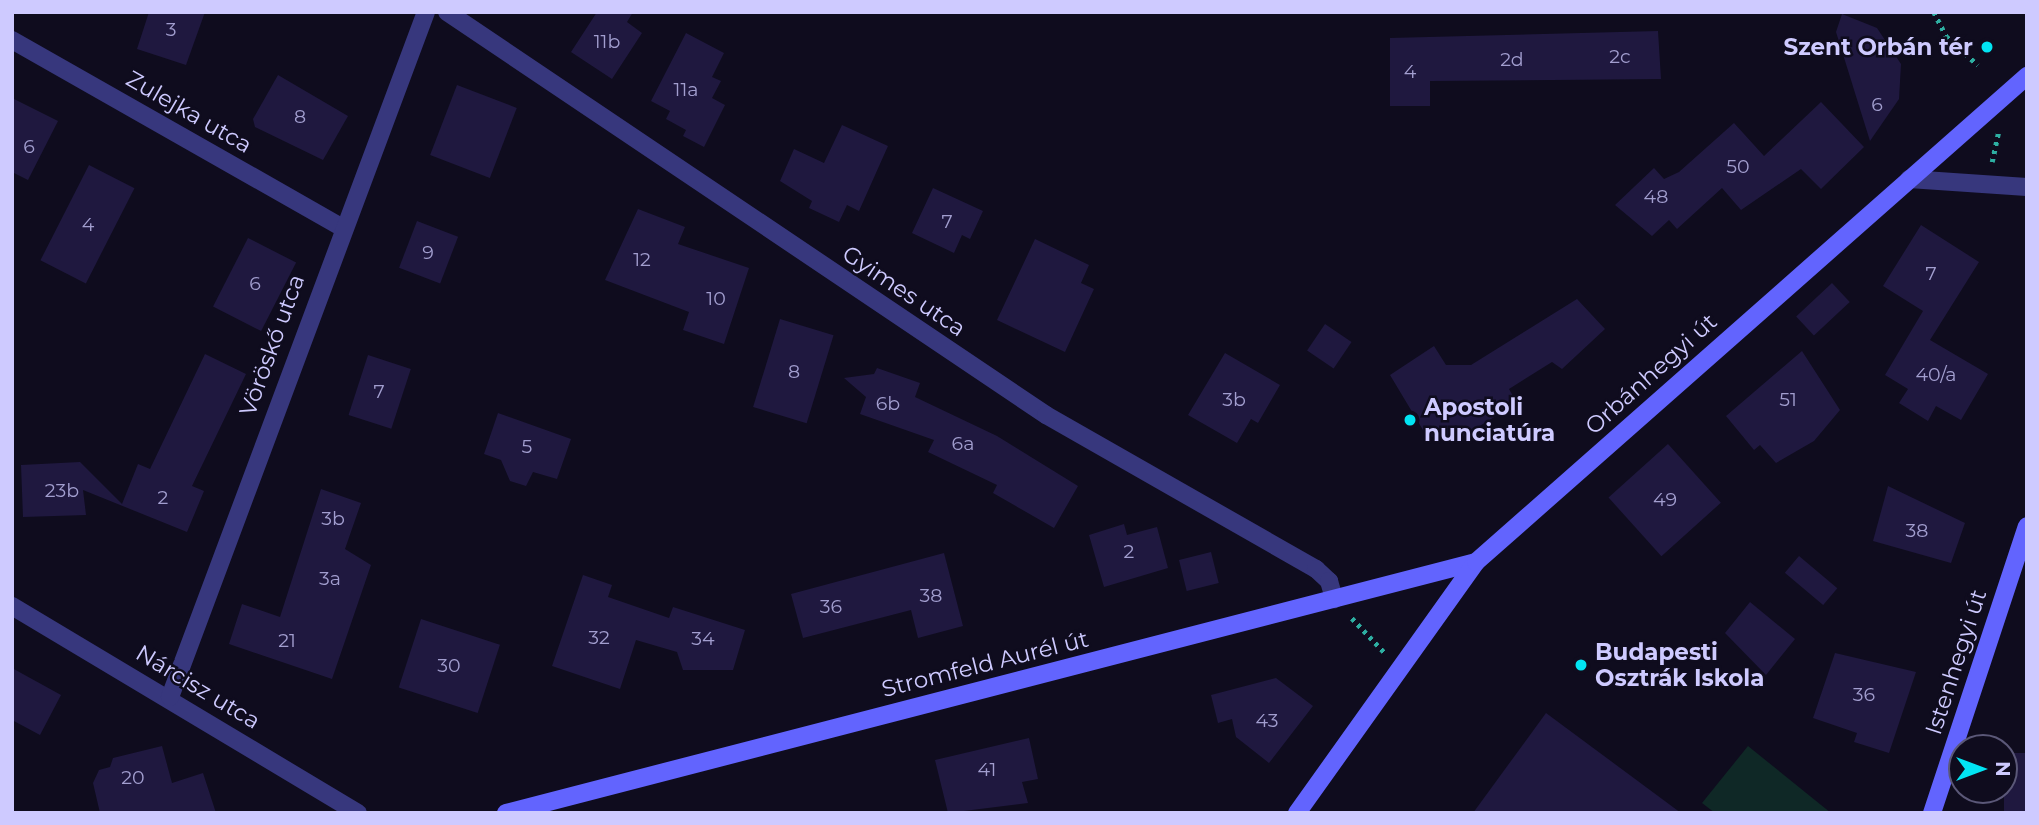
<!DOCTYPE html>
<html>
<head>
<meta charset="utf-8">
<style>
	body { margin:0 }
	#map { position:relative; width:2039px; height:825px; overflow:hidden; background:#0f0c1e; font-family:Montserrat,sans-serif }
	div>[style] { position:absolute }
	[style*='--x'] { left:calc(var(--x)*1px); top:calc(var(--y)*1px); width:calc(var(--w)*1px); rotate:calc(var(--a)*1deg) }
	.green>* { inset:0; background:#0f2826 }
	.building>* { inset:0; background:#1f183f; transform-origin:0 0 }
	.path>* { height:4.5px; margin-top:-2.25px; transform-origin:0; background:repeating-linear-gradient(90deg,#2eafa2 0 3.5px,transparent 0 8.5px) }
	.street>* { height:18px; margin:-9px; padding:0 9px; transform-origin:9px; border-radius:9px; background:#37377d }
	.secondary>* { height:18px; margin:-9px; padding:0 9px; transform-origin:9px; border-radius:9px; background:#6264fe }
	.dots>* { width:19px; height:19px; translate:-50% -50%; box-sizing:border-box; border:4px solid #0f0c1e; border-radius:50% }
	span { translate:-50% -50%; white-space:nowrap; text-align:center; line-height:1.15; -webkit-text-stroke:5px #0f0c1e; paint-order:stroke }
	.number-label { font-size:19px; color:#a29ecf }
	.number-label span { -webkit-text-stroke-width:0 }
	.poi-label { font-size:23px; color:#cecaff; font-weight:700 }
	.right { translate:-100% -50%; text-align:right }
	.left { translate:0 -50%; text-align:left }
	.street-label { font-size:23px; color:#cecaff }
	.frame { position:absolute; inset:0; border:14px solid #cecaff; pointer-events:none }
	.north { position:absolute; left:1948px; top:734px; width:70px; height:70px; box-sizing:border-box; background:#0f0c1e; border:2px solid #5b5878; border-radius:50%; rotate:90deg; font-size:19px; font-weight:700; line-height:28px; text-align:center; color:#cecaff }
	.north::after { content:''; display:block; margin:auto; width:24px; height:32px; background:#02e4f3; clip-path:polygon(50% 0,100% 100%,50% 72%,0 100%) }
</style>
</head>
<body>
<div id="map">
	<div class="green">
		<div style="clip-path:polygon(1748px 746px,1831px 813px,1715px 813px,1702px 803px)"></div>
	</div>
	<div class="building">
		<div style="clip-path:polygon(149px 12px,205px 12px,186px 65px,137px 49px)"></div>
		<div style="clip-path:polygon(597px 12px,633px 12px,627px 22px,642px 33px,612px 79px,571px 52px)"></div>
		<div style="clip-path:polygon(1842px 14px,1877px 28px,1901px 64px,1899px 99px,1870px 141px,1836px 32px)"></div>
		<div style="clip-path:polygon(1658px 31px,1661px 79px,1430px 81px,1430px 106px,1390px 106px,1390px 38px)"></div>
		<div style="clip-path:polygon(686px 33px,724px 53px,712px 77px,721px 81px,712px 98px,725px 105px,704px 147px,683px 136px,686px 130px,666px 119px,670px 111px,651px 101px)"></div>
		<div style="clip-path:polygon(278px 75px,348px 116px,323px 160px,255px 127px,253px 119px)"></div>
		<div style="left:457px;top:85px;width:64px;height:75px;rotate:21deg"></div>
		<div style="clip-path:polygon(12px 98px,58px 121px,28px 180px,12px 172px)"></div>
		<div style="clip-path:polygon(1821px 102px,1864px 147px,1821px 189px,1801px 169px,1741px 210px,1722px 188px,1677px 229px,1669px 220px,1652px 236px,1615px 205px,1654px 168px,1664px 179px,1679px 172px,1734px 123px,1764px 156px)"></div>
		<div style="clip-path:polygon(842px 125px,888px 146px,859px 211px,847px 205px,839px 222px,809px 208px,812px 201px,780px 181px,794px 149px,824px 163px)"></div>
		<div style="left:89px;top:165px;width:51px;height:107px;rotate:27deg"></div>
		<div style="clip-path:polygon(933px 188px,983px 211px,970px 239px,962px 235px,954px 253px,912px 233px)"></div>
		<div style="clip-path:polygon(638px 209px,685px 227px,678px 244px,749px 268px,724px 344px,683px 330px,689px 312px,605px 280px)"></div>
		<div style="left:417px;top:221px;width:44px;height:50px;rotate:21deg"></div>
		<div style="clip-path:polygon(1921px 225px,1979px 262px,1930px 340px,1988px 374px,1961px 420px,1936px 406px,1928px 421px,1899px 403px,1908px 389px,1885px 375px,1923px 311px,1883px 286px)"></div>
		<div style="left:248px;top:238px;width:54px;height:77px;rotate:27deg"></div>
		<div style="clip-path:polygon(1035px 239px,1089px 265px,1081px 283px,1094px 289px,1065px 352px,997px 320px)"></div>
		<div style="left:1832px;top:283px;width:26px;height:49px;rotate:47deg"></div>
		<div style="clip-path:polygon(1577px 299px,1605px 329px,1562px 369px,1552px 362px,1509px 389px,1517px 403px,1452px 443px,1426px 435px,1390px 375px,1434px 346px,1446px 365px,1471px 365px)"></div>
		<div style="left:780px;top:319px;width:56px;height:92px;rotate:17deg"></div>
		<div style="left:1325px;top:324px;width:32px;height:32px;rotate:34deg"></div>
		<div style="clip-path:polygon(1802px 351px,1840px 410px,1814px 441px,1776px 463px,1760px 445px,1754px 450px,1726px 416px)"></div>
		<div style="clip-path:polygon(1225px 353px,1280px 385px,1258px 423px,1251px 419px,1237px 443px,1188px 415px)"></div>
		<div style="clip-path:polygon(205px 354px,246px 374px,192px 486px,204px 491px,187px 532px,83px 490px,86px 515px,23px 517px,21px 465px,80px 462px,122px 504px,138px 464px,150px 469px)"></div>
		<div style="left:368px;top:355px;width:45px;height:63px;rotate:18deg"></div>
		<div style="clip-path:polygon(877px 368px,920px 383px,915px 397px,997px 436px,1078px 486px,1054px 528px,993px 493px,997px 485px,928px 452px,934px 440px,860px 414px,866px 397px,844px 378px,874px 374px)"></div>
		<div style="clip-path:polygon(498px 413px,571px 439px,557px 479px,533px 472px,526px 486px,510px 481px,501px 460px,484px 454px)"></div>
		<div style="left:1668px;top:444px;width:79px;height:80px;rotate:48deg"></div>
		<div style="clip-path:polygon(1888px 486px,1965px 523px,1951px 563px,1873px 541px)"></div>
		<div style="clip-path:polygon(321px 489px,361px 503px,345px 549px,371px 565px,332px 679px,229px 644px,242px 604px,280px 617px)"></div>
		<div style="clip-path:polygon(1124px 524px,1127px 535px,1157px 527px,1168px 568px,1104px 587px,1089px 535px)"></div>
		<div style="left:1211px;top:552px;width:32px;height:33px;rotate:76deg"></div>
		<div style="clip-path:polygon(944px 553px,963px 626px,918px 638px,911px 610px,803px 638px,791px 594px)"></div>
		<div style="left:1799px;top:556px;width:50px;height:22px;rotate:40deg"></div>
		<div style="clip-path:polygon(583px 575px,612px 585px,608px 597px,669px 618px,673px 607px,745px 630px,733px 670px,683px 670px,677px 652px,636px 640px,620px 689px,552px 666px)"></div>
		<div style="clip-path:polygon(1750px 602px,1795px 639px,1766px 675px,1725px 633px)"></div>
		<div style="left:421px;top:619px;width:83px;height:72px;rotate:18deg"></div>
		<div style="clip-path:polygon(1835px 653px,1916px 672px,1889px 753px,1854px 742px,1857px 733px,1813px 718px)"></div>
		<div style="clip-path:polygon(12px 668px,61px 695px,40px 735px,12px 720px)"></div>
		<div style="clip-path:polygon(1276px 678px,1313px 706px,1269px 763px,1236px 737px,1232px 719px,1218px 723px,1211px 695px)"></div>
		<div style="clip-path:polygon(1546px 713px,1681px 813px,1473px 813px)"></div>
		<div style="clip-path:polygon(1029px 738px,1038px 779px,1022px 782px,1028px 803px,948px 813px,935px 760px)"></div>
		<div style="clip-path:polygon(162px 746px,172px 783px,203px 773px,216px 813px,100px 813px,93px 783px,99px 770px,110px 767px,113px 758px)"></div>
		<div style="left:2004px;top:753px;width:23px;height:60px"></div>
	</div>
	<div class="path">
		<div style="--x:1934;--y:12;--w:27;--a:63"></div>
		<div style="--x:1946;--y:36;--w:43;--a:42.2"></div>
		<div style="--x:1992;--y:162;--w:30;--a:-78"></div>
		<div style="--x:1352;--y:618;--w:47;--a:46.7"></div>
	</div>
	<div class="street">
		<div style="--x:447;--y:12;--w:722;--a:33.93"></div>
		<div style="--x:1046;--y:415;--w:311;--a:29.7"></div>
		<div style="--x:1316;--y:569;--w:18;--a:43"></div>
		<div style="--x:1329;--y:581;--w:19;--a:74"></div>
		<div style="--x:12;--y:40;--w:378;--a:29.6"></div>
		<div style="--x:1909;--y:179;--w:118;--a:3.9"></div>
		<div style="--x:12;--y:606;--w:403;--a:30.9"></div>
		<div style="--x:170;--y:697;--w:731;--a:-69.51"></div>
	</div>
	<div class="secondary">
		<div style="--x:506;--y:813;--w:1002;--a:-14.51"></div>
		<div style="--x:1297;--y:813;--w:308;--a:-54.5"></div>
		<div style="--x:1476;--y:562;--w:735;--a:-41.41"></div>
		<div style="--x:1932;--y:813;--w:302;--a:-71.7"></div>
	</div>
	<div class="dots">
		<div style="left:1987px;top:47px;background:#02e4f3"></div>
		<div style="left:1410px;top:420px;background:#02e4f3"></div>
		<div style="left:1581px;top:665px;background:#02e4f3"></div>
	</div>
	<div class="number-label">
		<span style="left:171px;top:30px">3</span>
		<span style="left:607px;top:42px">11b</span>
		<span style="left:1620px;top:57px">2c</span>
		<span style="left:1512px;top:60px">2d</span>
		<span style="left:1410px;top:72px">4</span>
		<span style="left:686px;top:90px">11a</span>
		<span style="left:1877px;top:105px">6</span>
		<span style="left:300px;top:117px">8</span>
		<span style="left:29px;top:147px">6</span>
		<span style="left:1738px;top:167px">50</span>
		<span style="left:1656px;top:197px">48</span>
		<span style="left:947px;top:222px">7</span>
		<span style="left:88px;top:225px">4</span>
		<span style="left:428px;top:253px">9</span>
		<span style="left:642px;top:260px">12</span>
		<span style="left:1931px;top:274px">7</span>
		<span style="left:255px;top:284px">6</span>
		<span style="left:716px;top:299px">10</span>
		<span style="left:794px;top:372px">8</span>
		<span style="left:1936px;top:375px">40/a</span>
		<span style="left:379px;top:392px">7</span>
		<span style="left:1234px;top:400px">3b</span>
		<span style="left:1788px;top:400px">51</span>
		<span style="left:888px;top:404px">6b</span>
		<span style="left:963px;top:444px">6a</span>
		<span style="left:527px;top:447px">5</span>
		<span style="left:62px;top:491px">23b</span>
		<span style="left:163px;top:498px">2</span>
		<span style="left:1665px;top:500px">49</span>
		<span style="left:333px;top:519px">3b</span>
		<span style="left:1917px;top:531px">38</span>
		<span style="left:1129px;top:552px">2</span>
		<span style="left:330px;top:579px">3a</span>
		<span style="left:931px;top:596px">38</span>
		<span style="left:831px;top:607px">36</span>
		<span style="left:599px;top:638px">32</span>
		<span style="left:703px;top:639px">34</span>
		<span style="left:287px;top:641px">21</span>
		<span style="left:449px;top:666px">30</span>
		<span style="left:1864px;top:695px">36</span>
		<span style="left:1267px;top:721px">43</span>
		<span style="left:987px;top:770px">41</span>
		<span style="left:133px;top:778px">20</span>
	</div>
	<div class="poi-label">
		<span class="right" style="left:1973px;top:47px">Szent Orbán tér</span>
		<span class="left" style="left:1424px;top:420px">Apostoli<br>nunciatúra</span>
		<span class="left" style="left:1595px;top:665px">Budapesti<br>Osztrák Iskola</span>
	</div>
	<div class="street-label">
		<span style="left:189px;top:112px;rotate:30deg">Zulejka utca</span>
		<span style="left:904px;top:291px;rotate:34deg">Gyimes utca</span>
		<span style="left:272px;top:345px;rotate:-70deg">Vöröskő utca</span>
		<span style="left:1651px;top:374px;rotate:-42deg">Orbánhegyi út</span>
		<span style="left:1956px;top:662px;rotate:-72deg">Istenhegyi út</span>
		<span style="left:985px;top:664px;rotate:-14deg">Stromfeld Aurél út</span>
		<span style="left:198px;top:687px;rotate:31deg">Nárcisz utca</span>
	</div>
	<div class="frame"></div>
	<div class="north">N</div>
</div>
</body>
</html>
